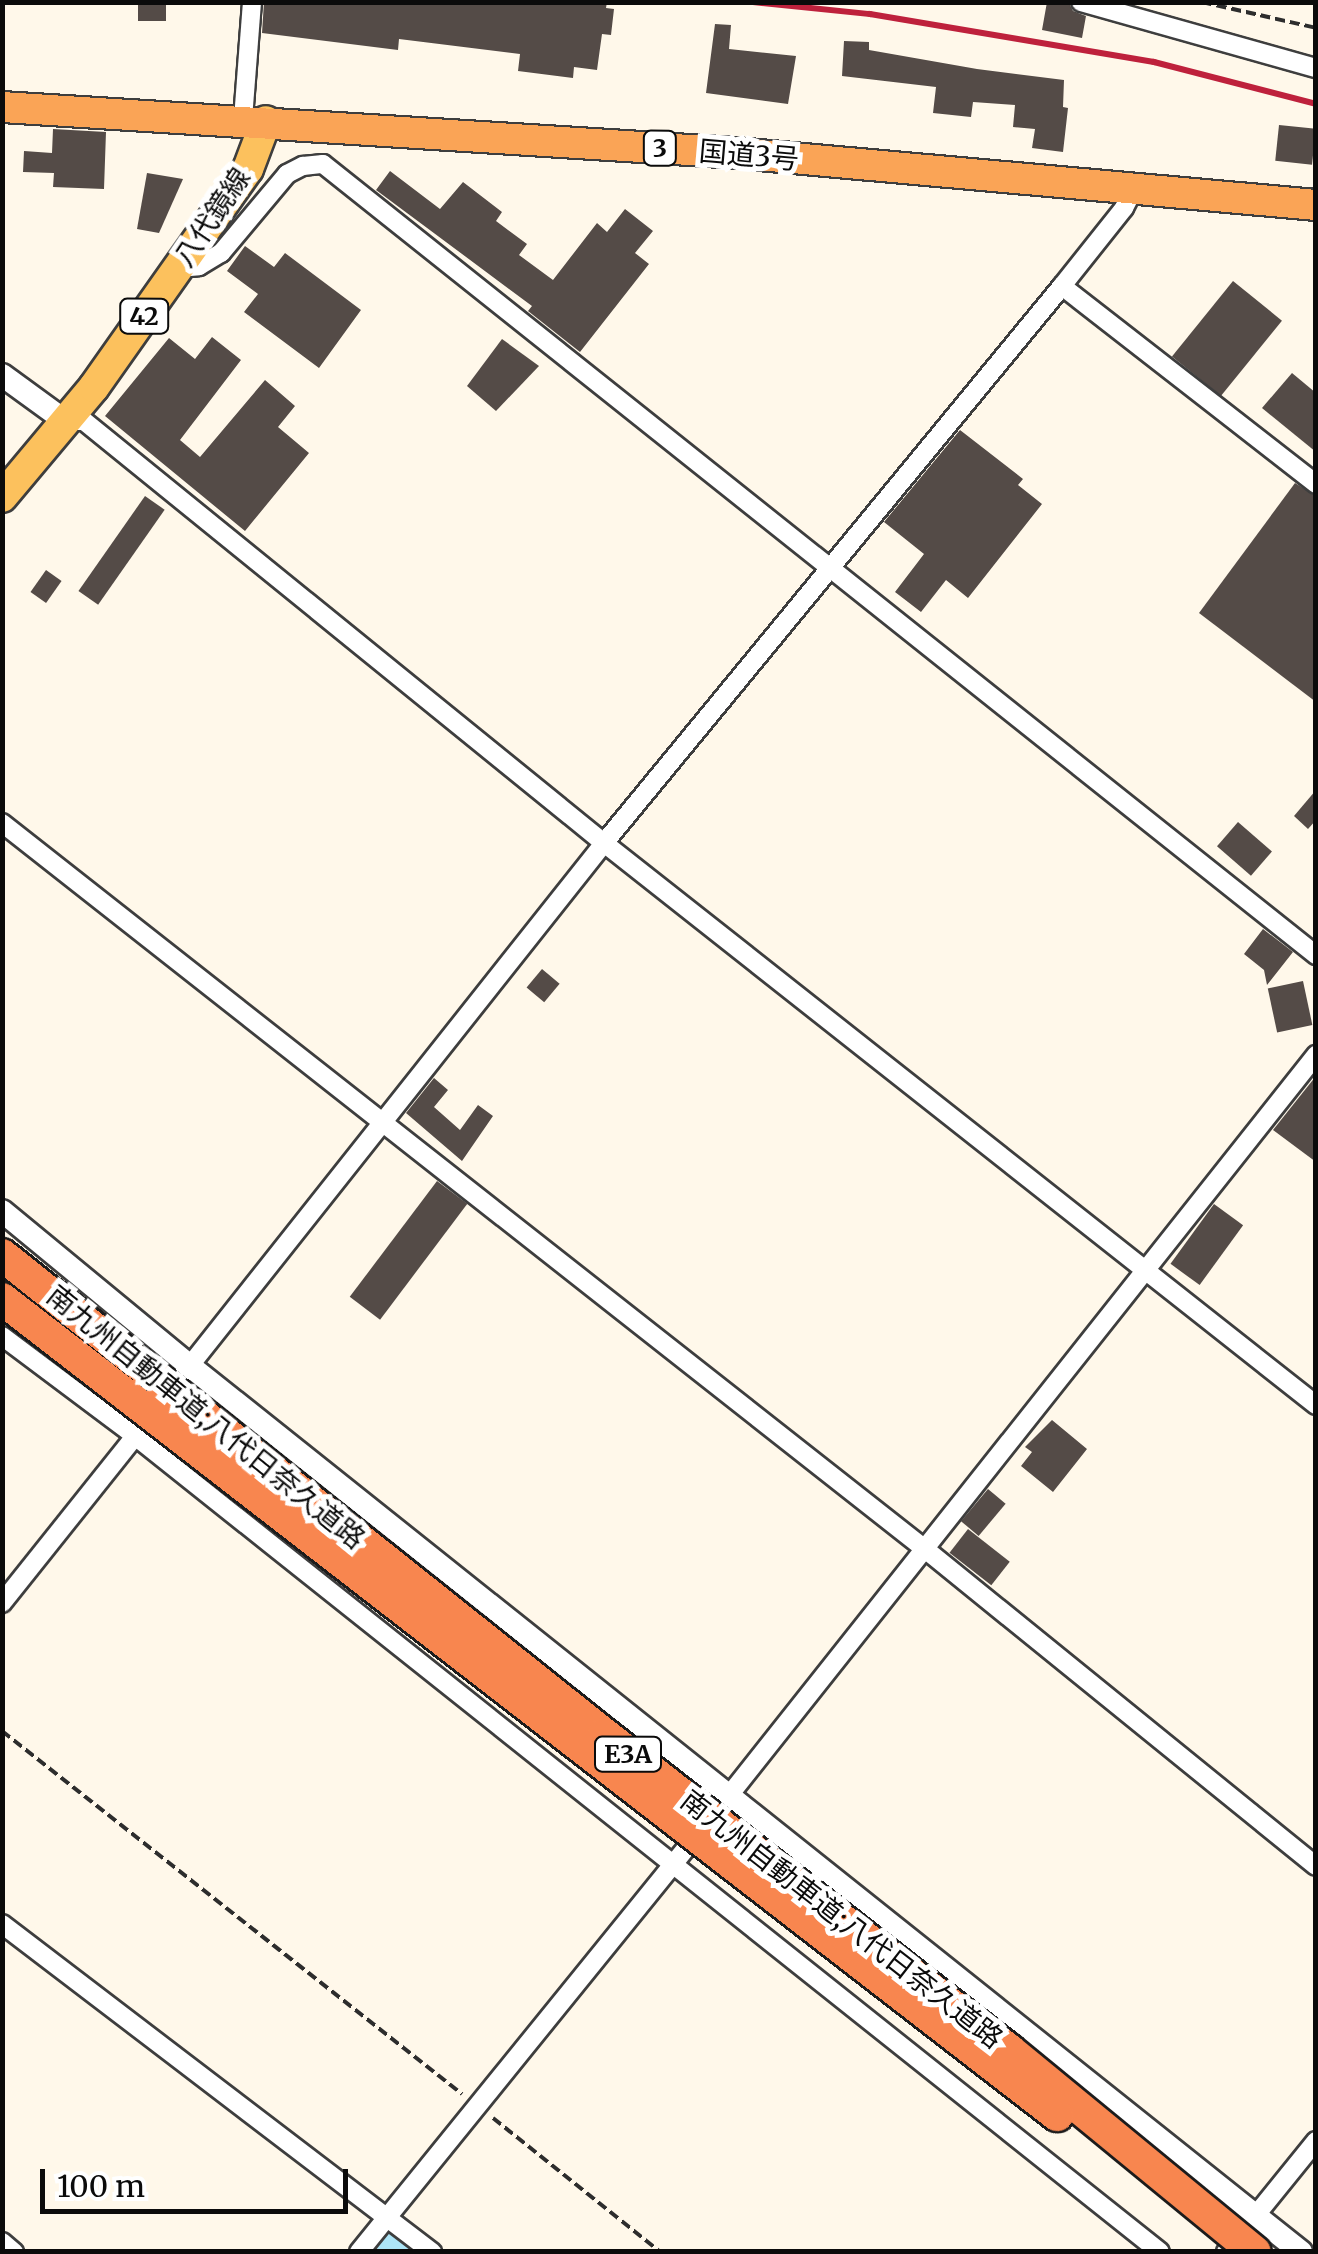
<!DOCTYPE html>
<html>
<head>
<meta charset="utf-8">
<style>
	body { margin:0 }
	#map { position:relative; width:1318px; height:2254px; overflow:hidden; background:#fff8ea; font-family:Merriweather,"Noto Sans JP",serif }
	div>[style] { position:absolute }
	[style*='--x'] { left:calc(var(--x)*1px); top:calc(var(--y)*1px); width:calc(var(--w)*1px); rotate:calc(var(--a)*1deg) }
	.canal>* { height:22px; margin:-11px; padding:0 11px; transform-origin:11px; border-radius:11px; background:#ade5f7 }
	.building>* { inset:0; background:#544b47; transform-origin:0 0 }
	.path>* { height:4px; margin-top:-2px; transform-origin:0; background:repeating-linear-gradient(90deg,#2d2d2d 0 10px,transparent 0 15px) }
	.roads { filter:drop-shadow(2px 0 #3e3e3e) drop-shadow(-2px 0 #3e3e3e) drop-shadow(0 2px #3e3e3e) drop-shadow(0 -2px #3e3e3e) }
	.minor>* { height:18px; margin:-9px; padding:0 9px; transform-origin:9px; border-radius:9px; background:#fff }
	.tertiary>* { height:22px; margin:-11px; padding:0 11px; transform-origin:11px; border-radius:11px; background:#fff }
	.primary>* { height:30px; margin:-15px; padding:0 15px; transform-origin:15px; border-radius:15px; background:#fcc15d }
	.trunk>* { height:30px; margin:-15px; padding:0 15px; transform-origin:15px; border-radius:15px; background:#faa456 }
	.rail>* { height:6px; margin:-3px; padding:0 3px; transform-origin:3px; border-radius:3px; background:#be213c }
	.bridges { filter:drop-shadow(2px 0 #1c1c1c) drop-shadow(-2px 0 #1c1c1c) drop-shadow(0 2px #1c1c1c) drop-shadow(0 -2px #1c1c1c) }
	.motorway-bridge>* { height:32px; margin:-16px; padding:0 16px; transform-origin:16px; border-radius:16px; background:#f8864f }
	span { translate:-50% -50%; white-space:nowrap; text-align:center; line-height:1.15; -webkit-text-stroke:10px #fff; paint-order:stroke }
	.shield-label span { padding:2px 8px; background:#fff; border:2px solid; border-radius:8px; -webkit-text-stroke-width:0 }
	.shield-label { font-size:25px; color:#0b0b0b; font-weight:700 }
	.street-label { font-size:28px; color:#0b0b0b }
	.frame { position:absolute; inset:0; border:5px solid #0b0b0b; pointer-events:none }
	.scale { position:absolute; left:40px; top:2169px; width:308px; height:45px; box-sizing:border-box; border:5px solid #0b0b0b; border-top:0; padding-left:12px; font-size:30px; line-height:35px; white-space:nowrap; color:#0b0b0b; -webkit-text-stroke:8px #fff; paint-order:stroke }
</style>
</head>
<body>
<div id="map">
	<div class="canal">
		<div style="--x:384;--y:2240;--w:19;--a:39"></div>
	</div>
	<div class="building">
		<div style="left:138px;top:2px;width:28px;height:19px"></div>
		<div style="clip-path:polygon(264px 2px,607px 2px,606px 8px,614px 9px,611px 35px,602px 34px,597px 70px,574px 67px,573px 78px,518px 71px,520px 54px,399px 39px,398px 50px,262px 33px)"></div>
		<div style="clip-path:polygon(1047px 2px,1069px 3px,1073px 11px,1086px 16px,1082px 38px,1042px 30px)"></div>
		<div style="clip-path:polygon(715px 24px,731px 25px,729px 49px,796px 56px,788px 104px,706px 93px)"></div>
		<div style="clip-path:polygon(844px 41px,869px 42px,869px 50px,977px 69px,1064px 80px,1063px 107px,1068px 108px,1063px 152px,1032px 148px,1035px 129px,1013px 127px,1015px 105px,973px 102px,971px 117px,933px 113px,936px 87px,842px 76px)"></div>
		<div style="left:1279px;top:125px;width:37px;height:36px;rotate:6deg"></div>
		<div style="clip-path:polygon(53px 129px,106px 132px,104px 189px,53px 187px,54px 173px,23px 172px,24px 151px,52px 153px)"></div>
		<div style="clip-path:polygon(390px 171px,440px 209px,463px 182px,502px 212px,496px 221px,527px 244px,519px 255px,553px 280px,597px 223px,607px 232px,625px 209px,653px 231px,635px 253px,649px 264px,580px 352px,528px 311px,532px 306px,376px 190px)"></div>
		<div style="clip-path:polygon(147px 173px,183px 179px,159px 233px,137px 229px)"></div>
		<div style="clip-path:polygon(245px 246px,274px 267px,285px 253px,361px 310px,319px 368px,244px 312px,258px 294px,227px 271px)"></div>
		<div style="left:1233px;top:281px;width:63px;height:97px;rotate:39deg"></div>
		<div style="clip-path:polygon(212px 337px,241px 360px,180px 440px,200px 457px,265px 380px,295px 406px,278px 427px,309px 453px,245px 531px,105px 416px,169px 338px,195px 359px)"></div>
		<div style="clip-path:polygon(502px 339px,539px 366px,496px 411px,467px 386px)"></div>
		<div style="clip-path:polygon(1292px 373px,1316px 393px,1316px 452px,1262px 408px)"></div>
		<div style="clip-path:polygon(960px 430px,1023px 479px,1018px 485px,1042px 504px,968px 598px,946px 580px,921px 612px,895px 592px,924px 554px,884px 522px)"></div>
		<div style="clip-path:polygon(1295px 483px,1316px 496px,1316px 702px,1199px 613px)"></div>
		<div style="left:145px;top:496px;width:24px;height:116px;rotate:35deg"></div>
		<div style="left:46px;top:570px;width:19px;height:27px;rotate:35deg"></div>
		<div style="clip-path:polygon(1316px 790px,1316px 820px,1308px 829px,1294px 816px)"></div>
		<div style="left:1238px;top:822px;width:45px;height:32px;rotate:41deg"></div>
		<div style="clip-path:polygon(1263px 929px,1293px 952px,1267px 985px,1264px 970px,1244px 954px)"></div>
		<div style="left:542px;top:969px;width:23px;height:24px;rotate:40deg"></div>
		<div style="left:1303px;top:981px;width:45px;height:36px;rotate:78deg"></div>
		<div style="clip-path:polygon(1316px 1076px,1316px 1162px,1273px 1130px)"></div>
		<div style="clip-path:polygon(434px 1078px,448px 1090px,434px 1107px,460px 1130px,478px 1105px,493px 1116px,462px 1161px,406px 1113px)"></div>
		<div style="left:437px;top:1181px;width:38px;height:145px;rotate:37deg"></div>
		<div style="left:1214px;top:1204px;width:36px;height:74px;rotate:36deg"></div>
		<div style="clip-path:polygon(1052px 1420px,1087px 1449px,1053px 1492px,1021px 1466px,1032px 1452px,1025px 1447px)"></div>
		<div style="left:988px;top:1489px;width:23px;height:42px;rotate:40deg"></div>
		<div style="left:968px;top:1529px;width:53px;height:30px;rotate:38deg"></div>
	</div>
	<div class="path">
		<div style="--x:1202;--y:2;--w:117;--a:12.8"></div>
		<div style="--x:2;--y:1731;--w:586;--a:38.28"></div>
		<div style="--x:493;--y:2118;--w:214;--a:38.7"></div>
	</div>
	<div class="roads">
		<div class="minor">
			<div style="--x:1081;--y:2;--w:244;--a:15.7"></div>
			<div style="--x:243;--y:119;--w:117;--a:-85.6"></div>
			<div style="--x:178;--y:268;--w:21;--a:-5"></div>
			<div style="--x:199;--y:266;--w:26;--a:-31"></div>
			<div style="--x:221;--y:253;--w:103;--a:-50.1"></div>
			<div style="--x:287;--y:174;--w:18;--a:-27"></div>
			<div style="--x:303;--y:166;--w:20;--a:-6"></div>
			<div style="--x:323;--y:164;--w:1270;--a:38.54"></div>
			<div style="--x:1062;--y:286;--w:322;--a:37.9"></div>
			<div style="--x:65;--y:421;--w:19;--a:0"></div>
			<div style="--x:84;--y:421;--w:670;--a:39.06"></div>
			<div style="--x:604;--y:843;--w:907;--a:38.28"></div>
			<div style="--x:2;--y:823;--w:1174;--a:38.19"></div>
			<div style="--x:925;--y:1549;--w:503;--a:39.03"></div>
			<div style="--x:2;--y:1336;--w:166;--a:36.9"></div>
			<div style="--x:135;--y:1436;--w:1310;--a:38.52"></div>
			<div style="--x:184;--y:1373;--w:676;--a:-51.6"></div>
			<div style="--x:604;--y:843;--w:721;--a:-50.57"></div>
			<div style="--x:1062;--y:286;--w:100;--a:-51.5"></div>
			<div style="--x:1124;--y:208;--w:22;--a:-63"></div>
			<div style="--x:2;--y:1603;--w:247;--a:-51.4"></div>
			<div style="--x:723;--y:1803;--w:955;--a:-51.59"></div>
			<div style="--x:2;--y:1924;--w:541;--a:37.34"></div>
			<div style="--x:2;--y:2242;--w:16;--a:40"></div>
			<div style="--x:359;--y:2252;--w:542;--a:-50.99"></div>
			<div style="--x:1226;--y:2252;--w:143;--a:-51"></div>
		</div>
		<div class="tertiary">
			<div style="--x:2;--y:375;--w:78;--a:36.1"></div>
			<div style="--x:2;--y:1211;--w:244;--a:39.5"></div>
			<div style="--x:190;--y:1366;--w:1421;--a:38.57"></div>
		</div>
		<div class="primary">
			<div style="--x:2;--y:497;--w:143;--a:-50.1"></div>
			<div style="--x:94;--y:387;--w:267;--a:-54.8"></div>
			<div style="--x:248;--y:169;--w:51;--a:-69.4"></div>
		</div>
		<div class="trunk">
			<div style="--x:2;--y:107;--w:736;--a:3.58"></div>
			<div style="--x:737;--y:153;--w:581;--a:5.13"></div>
		</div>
	</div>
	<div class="rail">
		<div style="--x:753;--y:2;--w:118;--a:5.9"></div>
		<div style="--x:870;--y:14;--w:288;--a:9.6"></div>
		<div style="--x:1154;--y:62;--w:167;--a:14.5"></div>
	</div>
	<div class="bridges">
		<div class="motorway-bridge">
			<div style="--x:2;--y:1255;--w:769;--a:38.51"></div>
			<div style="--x:604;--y:1734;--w:514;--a:37.96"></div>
			<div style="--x:1009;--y:2050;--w:318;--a:39.4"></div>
			<div style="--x:2;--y:1299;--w:1334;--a:37.72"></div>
		</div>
	</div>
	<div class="shield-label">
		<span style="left:660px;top:148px">3</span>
		<span style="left:144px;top:316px">42</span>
		<span style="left:628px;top:1754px">E3A</span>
	</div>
	<div class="street-label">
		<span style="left:749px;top:155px;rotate:5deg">国道3号</span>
		<span style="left:212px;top:217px;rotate:-56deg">八代鏡線</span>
		<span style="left:206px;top:1417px;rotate:39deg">南九州自動車道;八代日奈久道路</span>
		<span style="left:842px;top:1919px;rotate:38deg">南九州自動車道;八代日奈久道路</span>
	</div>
	<div class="frame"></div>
	<div class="scale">100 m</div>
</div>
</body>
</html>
